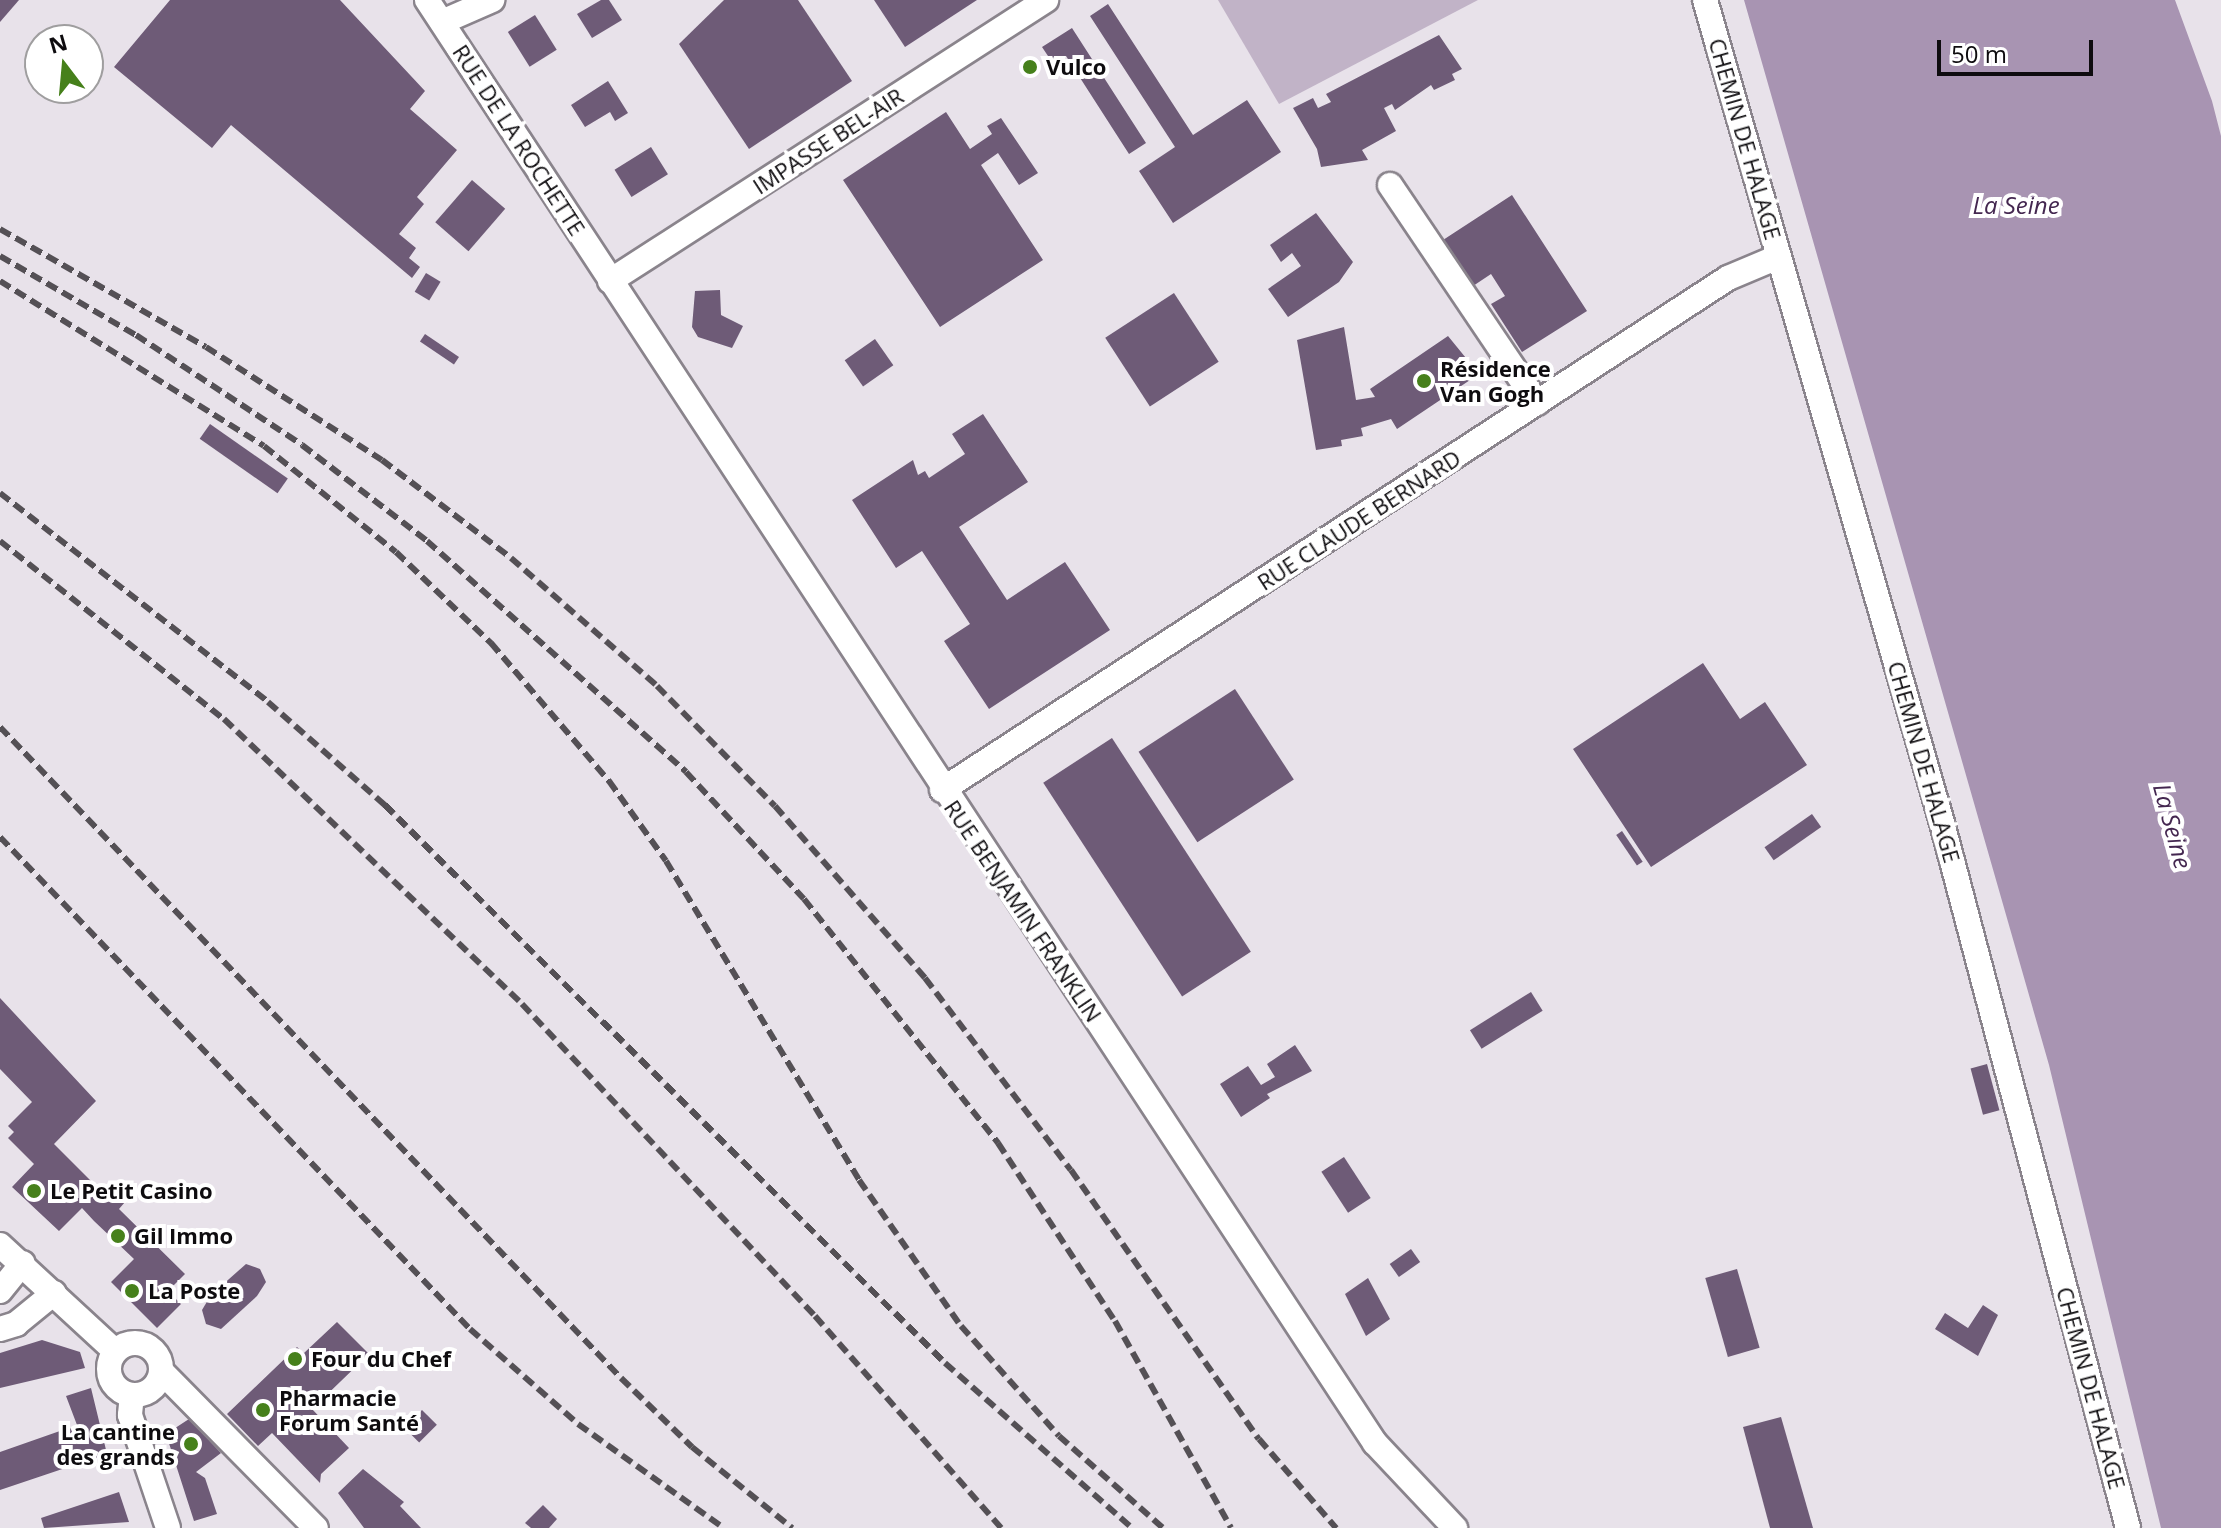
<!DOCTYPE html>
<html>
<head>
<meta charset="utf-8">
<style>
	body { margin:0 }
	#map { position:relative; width:2221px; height:1528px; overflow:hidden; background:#e8e2ea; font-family:"Open Sans",sans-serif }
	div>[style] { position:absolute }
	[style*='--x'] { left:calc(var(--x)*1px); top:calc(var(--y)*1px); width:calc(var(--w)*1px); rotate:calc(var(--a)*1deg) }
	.green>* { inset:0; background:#c1b3c7 }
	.water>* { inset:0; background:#a894b2 }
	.building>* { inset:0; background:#6e5b77; transform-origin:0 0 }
	.roads { filter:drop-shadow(2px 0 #8a848c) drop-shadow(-2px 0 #8a848c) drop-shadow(0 2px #8a848c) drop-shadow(0 -2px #8a848c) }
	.street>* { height:24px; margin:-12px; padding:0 12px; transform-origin:12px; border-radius:12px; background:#fff }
	.street>.ring { margin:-12px; padding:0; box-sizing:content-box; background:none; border:24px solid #fff; border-radius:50% }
	.rail>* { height:6px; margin-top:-3px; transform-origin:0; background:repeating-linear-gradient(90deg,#545055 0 12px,transparent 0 18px) }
	.dots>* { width:22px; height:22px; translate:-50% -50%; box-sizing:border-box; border:4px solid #fff; border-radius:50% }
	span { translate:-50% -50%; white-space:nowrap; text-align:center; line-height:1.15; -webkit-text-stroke:8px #fff; paint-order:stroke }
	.poi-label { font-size:22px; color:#0e0c0f; font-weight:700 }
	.left { translate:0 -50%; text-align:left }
	.right { translate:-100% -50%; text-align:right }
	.street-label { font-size:22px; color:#0e0c0f }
	.water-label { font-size:24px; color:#442750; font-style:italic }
	.north { position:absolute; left:24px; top:24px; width:80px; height:80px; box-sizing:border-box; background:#fff; border:2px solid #9f9e9f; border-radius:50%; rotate:344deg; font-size:22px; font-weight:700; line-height:32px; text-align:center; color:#0e0c0f }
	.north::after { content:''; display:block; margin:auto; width:28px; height:36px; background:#46801b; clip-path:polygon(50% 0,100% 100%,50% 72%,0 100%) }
	.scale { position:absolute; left:1937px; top:40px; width:156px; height:36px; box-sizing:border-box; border:4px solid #0e0c0f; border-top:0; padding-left:10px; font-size:24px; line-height:28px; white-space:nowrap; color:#0e0c0f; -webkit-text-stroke:6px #fff; paint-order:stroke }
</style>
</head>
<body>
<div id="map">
	<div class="green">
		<div style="clip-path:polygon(1218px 0,1478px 0,1279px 104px)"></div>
	</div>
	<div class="water">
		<div style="clip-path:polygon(1744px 0,2175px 0,2212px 101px,2221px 136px,2221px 1528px,2161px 1528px,2049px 1065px)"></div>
	</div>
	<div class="building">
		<div style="clip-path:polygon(0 0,19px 0,0 22px)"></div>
		<div style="clip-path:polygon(170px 0,340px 0,425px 91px,410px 109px,457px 150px,417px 197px,424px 204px,399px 234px,416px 248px,409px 258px,420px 267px,412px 278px,231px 125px,212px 148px,114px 67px)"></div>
		<div style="clip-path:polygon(601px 0,609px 0,622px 20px,592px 38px,577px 14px)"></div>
		<div style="clip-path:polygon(724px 0,798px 0,852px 81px,749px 149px,679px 44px)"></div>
		<div style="clip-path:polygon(874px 0,977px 0,905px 47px)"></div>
		<div style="clip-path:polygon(1108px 4px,1193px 135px,1247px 100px,1281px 152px,1173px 223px,1139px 171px,1175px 147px,1090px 16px)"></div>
		<div style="left:535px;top:15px;width:41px;height:32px;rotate:58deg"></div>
		<div style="clip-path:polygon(1072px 28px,1146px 143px,1129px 154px,1066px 56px,1054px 65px,1042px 47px)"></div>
		<div style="clip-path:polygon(1439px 35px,1462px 69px,1452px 74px,1455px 80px,1434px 90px,1431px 85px,1395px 110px,1392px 104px,1384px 108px,1396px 131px,1362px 150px,1368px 160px,1321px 167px,1317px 149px,1293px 108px,1313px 98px,1318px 108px,1331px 102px,1326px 94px)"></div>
		<div style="clip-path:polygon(608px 81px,628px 113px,615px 121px,610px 112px,585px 127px,571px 105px)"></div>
		<div style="clip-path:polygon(946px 112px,970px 149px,992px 134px,987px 126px,1001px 118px,1038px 173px,1019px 185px,998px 153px,981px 165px,1043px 260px,940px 327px,843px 180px)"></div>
		<div style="left:651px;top:147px;width:32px;height:43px;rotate:58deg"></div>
		<div style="left:472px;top:180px;width:44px;height:56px;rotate:41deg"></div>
		<div style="clip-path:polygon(1512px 195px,1587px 311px,1522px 352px,1491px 304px,1505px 296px,1491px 274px,1473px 286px,1443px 240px)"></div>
		<div style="clip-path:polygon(1316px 213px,1353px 262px,1339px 282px,1288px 317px,1268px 289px,1301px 266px,1292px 253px,1281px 262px,1270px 245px)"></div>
		<div style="left:426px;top:273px;width:17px;height:22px;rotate:31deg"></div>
		<div style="clip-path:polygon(720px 290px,721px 315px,743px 326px,732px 348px,698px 337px,692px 327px,695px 291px)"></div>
		<div style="left:1174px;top:293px;width:82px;height:82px;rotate:57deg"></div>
		<div style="clip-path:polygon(1344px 327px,1356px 400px,1375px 397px,1370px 389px,1448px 336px,1479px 374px,1397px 429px,1391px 419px,1361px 428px,1363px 436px,1341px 440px,1342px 446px,1316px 450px,1297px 340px)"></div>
		<div style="left:425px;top:334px;width:41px;height:9px;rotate:34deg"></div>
		<div style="left:875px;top:339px;width:32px;height:37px;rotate:55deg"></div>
		<div style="clip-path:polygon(983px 414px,1028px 482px,959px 527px,1007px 600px,1065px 562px,1110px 630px,989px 709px,944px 641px,970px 624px,922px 551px,896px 568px,852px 500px,913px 460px,918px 475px,925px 471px,929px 478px,965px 454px,952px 434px)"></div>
		<div style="left:210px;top:424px;width:95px;height:18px;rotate:35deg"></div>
		<div style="clip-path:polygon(1703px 663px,1740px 719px,1765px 702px,1807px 765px,1651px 867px,1573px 749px)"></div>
		<div style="left:1235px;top:689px;width:108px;height:115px;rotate:57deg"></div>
		<div style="left:1112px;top:738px;width:255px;height:82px;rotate:57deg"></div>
		<div style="left:1812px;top:814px;width:16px;height:58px;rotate:55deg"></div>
		<div style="left:1622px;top:831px;width:37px;height:7px;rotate:56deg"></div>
		<div style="left:1531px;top:992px;width:22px;height:72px;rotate:58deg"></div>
		<div style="clip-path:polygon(0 998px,96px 1101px,54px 1144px,112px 1202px,118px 1195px,125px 1202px,119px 1209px,185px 1274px,168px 1291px,181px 1304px,157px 1328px,111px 1282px,134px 1259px,94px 1221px,82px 1208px,59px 1231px,12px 1187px,34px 1164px,8px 1138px,14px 1132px,8px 1126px,32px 1102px,0 1069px)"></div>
		<div style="clip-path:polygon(1295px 1045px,1312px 1071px,1267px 1094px,1270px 1098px,1241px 1117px,1220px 1084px,1248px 1066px,1261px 1085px,1275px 1077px,1267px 1064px)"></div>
		<div style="left:1987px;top:1064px;width:48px;height:17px;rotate:75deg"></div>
		<div style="left:1344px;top:1157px;width:49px;height:27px;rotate:57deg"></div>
		<div style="left:1411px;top:1249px;width:16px;height:26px;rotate:55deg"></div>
		<div style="clip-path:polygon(246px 1264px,260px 1269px,266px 1282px,257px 1296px,221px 1329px,206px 1324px,202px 1310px,211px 1295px)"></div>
		<div style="left:1737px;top:1269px;width:82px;height:33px;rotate:74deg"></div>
		<div style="clip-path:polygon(1368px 1278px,1390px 1319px,1366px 1336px,1345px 1294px)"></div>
		<div style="clip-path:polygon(1983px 1305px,1998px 1315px,1978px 1356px,1935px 1329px,1945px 1313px,1968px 1328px)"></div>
		<div style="clip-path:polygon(337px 1322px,369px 1354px,312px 1409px,349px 1448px,321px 1474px,320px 1483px,272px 1433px,258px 1446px,227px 1414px,297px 1347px,304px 1353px)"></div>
		<div style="clip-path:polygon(42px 1340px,80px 1352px,85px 1368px,0 1388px,0 1353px)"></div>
		<div style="clip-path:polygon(91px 1388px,107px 1454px,0 1490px,0 1452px,77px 1425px,66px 1396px)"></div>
		<div style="left:422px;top:1410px;width:21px;height:25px;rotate:45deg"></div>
		<div style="clip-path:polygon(1781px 1417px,1813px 1528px,1770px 1528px,1743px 1427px)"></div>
		<div style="clip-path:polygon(189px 1419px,221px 1453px,196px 1472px,205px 1478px,217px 1514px,194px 1521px,166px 1434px)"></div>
		<div style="clip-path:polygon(363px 1469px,404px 1502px,400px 1506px,421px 1528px,364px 1528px,338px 1493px)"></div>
		<div style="clip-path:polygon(119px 1492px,129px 1522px,44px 1528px,41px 1518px)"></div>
		<div style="clip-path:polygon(543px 1505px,557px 1519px,549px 1528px,531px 1528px,525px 1523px)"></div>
	</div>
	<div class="roads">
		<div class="street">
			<div style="--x:427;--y:0;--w:1727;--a:56.7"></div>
			<div style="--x:1375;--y:1443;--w:117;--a:46.7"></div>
			<div style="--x:1705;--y:0;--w:852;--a:73.93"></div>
			<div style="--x:1941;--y:819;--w:733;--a:75.22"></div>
			<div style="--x:442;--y:22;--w:55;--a:-23.7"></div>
			<div style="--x:1390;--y:185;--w:263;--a:56"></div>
			<div style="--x:610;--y:281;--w:519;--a:-32.8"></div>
			<div style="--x:942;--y:790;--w:938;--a:-33.08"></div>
			<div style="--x:1728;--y:278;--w:54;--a:-22.8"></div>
			<div style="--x:0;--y:1245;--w:156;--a:42.7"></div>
			<div style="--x:0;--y:1291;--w:36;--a:-51"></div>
			<div style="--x:0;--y:1329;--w:17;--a:-17"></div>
			<div style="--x:16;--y:1324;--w:49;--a:-39.2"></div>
			<div class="ring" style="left:109px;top:1343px;width:28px;height:28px"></div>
			<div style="--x:162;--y:1372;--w:219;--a:45.4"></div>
			<div style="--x:132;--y:1395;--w:20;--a:96"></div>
			<div style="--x:130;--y:1415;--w:119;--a:71.4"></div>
		</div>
	</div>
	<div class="rail">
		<div style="--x:0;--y:229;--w:237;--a:29.8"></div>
		<div style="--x:206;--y:347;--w:209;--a:32.7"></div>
		<div style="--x:382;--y:460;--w:162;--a:37.2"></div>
		<div style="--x:511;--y:558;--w:194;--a:41.2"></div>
		<div style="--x:657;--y:686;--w:168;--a:45.5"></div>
		<div style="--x:775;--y:806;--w:228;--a:48.9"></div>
		<div style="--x:925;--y:978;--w:241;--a:52.8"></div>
		<div style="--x:1071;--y:1170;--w:328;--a:55.1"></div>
		<div style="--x:1259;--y:1439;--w:118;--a:49.1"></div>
		<div style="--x:0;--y:256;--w:157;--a:30.2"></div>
		<div style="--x:136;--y:335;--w:199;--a:33.5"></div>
		<div style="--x:302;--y:445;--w:158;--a:37.5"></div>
		<div style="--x:427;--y:541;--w:347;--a:41.7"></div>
		<div style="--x:686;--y:772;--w:173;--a:47.1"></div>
		<div style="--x:804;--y:899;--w:312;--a:51.5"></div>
		<div style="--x:998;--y:1143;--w:213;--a:56.7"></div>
		<div style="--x:1115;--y:1321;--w:237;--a:60.7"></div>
		<div style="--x:0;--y:281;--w:311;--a:32"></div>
		<div style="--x:264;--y:446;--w:169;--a:38.8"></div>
		<div style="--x:396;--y:552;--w:132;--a:43.8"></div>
		<div style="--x:491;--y:643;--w:182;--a:49.5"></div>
		<div style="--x:609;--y:781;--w:98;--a:54.5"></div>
		<div style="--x:666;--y:861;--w:373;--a:58.8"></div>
		<div style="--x:859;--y:1180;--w:178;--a:55.1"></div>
		<div style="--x:961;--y:1326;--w:147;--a:48.3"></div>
		<div style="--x:1059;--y:1436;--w:139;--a:41.5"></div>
		<div style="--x:0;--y:493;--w:340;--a:37.9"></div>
		<div style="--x:268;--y:702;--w:156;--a:41.4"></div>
		<div style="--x:385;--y:805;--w:791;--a:44.9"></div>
		<div style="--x:945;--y:1363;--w:249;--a:41.4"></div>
		<div style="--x:0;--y:541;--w:286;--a:38.5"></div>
		<div style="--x:224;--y:719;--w:412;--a:43.7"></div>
		<div style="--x:522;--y:1004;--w:428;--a:46.8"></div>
		<div style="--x:815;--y:1316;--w:282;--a:48.7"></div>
		<div style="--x:0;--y:727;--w:900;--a:46.35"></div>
		<div style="--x:621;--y:1378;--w:99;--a:44.2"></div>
		<div style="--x:692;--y:1447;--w:129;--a:39"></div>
		<div style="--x:0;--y:837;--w:680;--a:46.31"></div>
		<div style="--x:470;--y:1329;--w:144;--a:41.3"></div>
		<div style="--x:578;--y:1424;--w:179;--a:35.5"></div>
	</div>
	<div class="dots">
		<div style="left:1030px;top:67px;background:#46801b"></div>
		<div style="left:1424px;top:381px;background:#46801b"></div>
		<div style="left:34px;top:1191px;background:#46801b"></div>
		<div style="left:118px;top:1236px;background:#46801b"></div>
		<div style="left:132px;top:1291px;background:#46801b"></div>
		<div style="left:295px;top:1359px;background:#46801b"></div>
		<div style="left:263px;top:1410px;background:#46801b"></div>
		<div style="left:191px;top:1444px;background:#46801b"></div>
	</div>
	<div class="poi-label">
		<span class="left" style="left:1046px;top:67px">Vulco</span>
		<span class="left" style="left:1440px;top:381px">Résidence<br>Van Gogh</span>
		<span class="left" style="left:50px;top:1191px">Le Petit Casino</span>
		<span class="left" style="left:134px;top:1236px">Gil Immo</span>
		<span class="left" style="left:148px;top:1291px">La Poste</span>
		<span class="left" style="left:311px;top:1359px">Four du Chef</span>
		<span class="left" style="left:279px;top:1410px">Pharmacie<br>Forum Santé</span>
		<span class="right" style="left:175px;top:1444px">La cantine<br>des grands</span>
	</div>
	<div class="street-label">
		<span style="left:1745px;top:139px;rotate:74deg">CHEMIN DE HALAGE</span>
		<span style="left:519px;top:140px;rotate:57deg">RUE DE LA ROCHETTE</span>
		<span style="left:828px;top:141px;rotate:-33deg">IMPASSE BEL-AIR</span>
		<span style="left:1359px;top:520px;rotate:-33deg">RUE CLAUDE BERNARD</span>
		<span style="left:1924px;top:762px;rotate:74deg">CHEMIN DE HALAGE</span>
		<span style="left:1023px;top:911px;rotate:56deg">RUE BENJAMIN FRANKLIN</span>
		<span style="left:2091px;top:1388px;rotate:75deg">CHEMIN DE HALAGE</span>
	</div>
	<div class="water-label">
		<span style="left:2016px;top:205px">La Seine</span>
		<span style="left:2173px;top:826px;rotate:75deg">La Seine</span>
	</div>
	<div class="north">N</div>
	<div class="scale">50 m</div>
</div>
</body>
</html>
